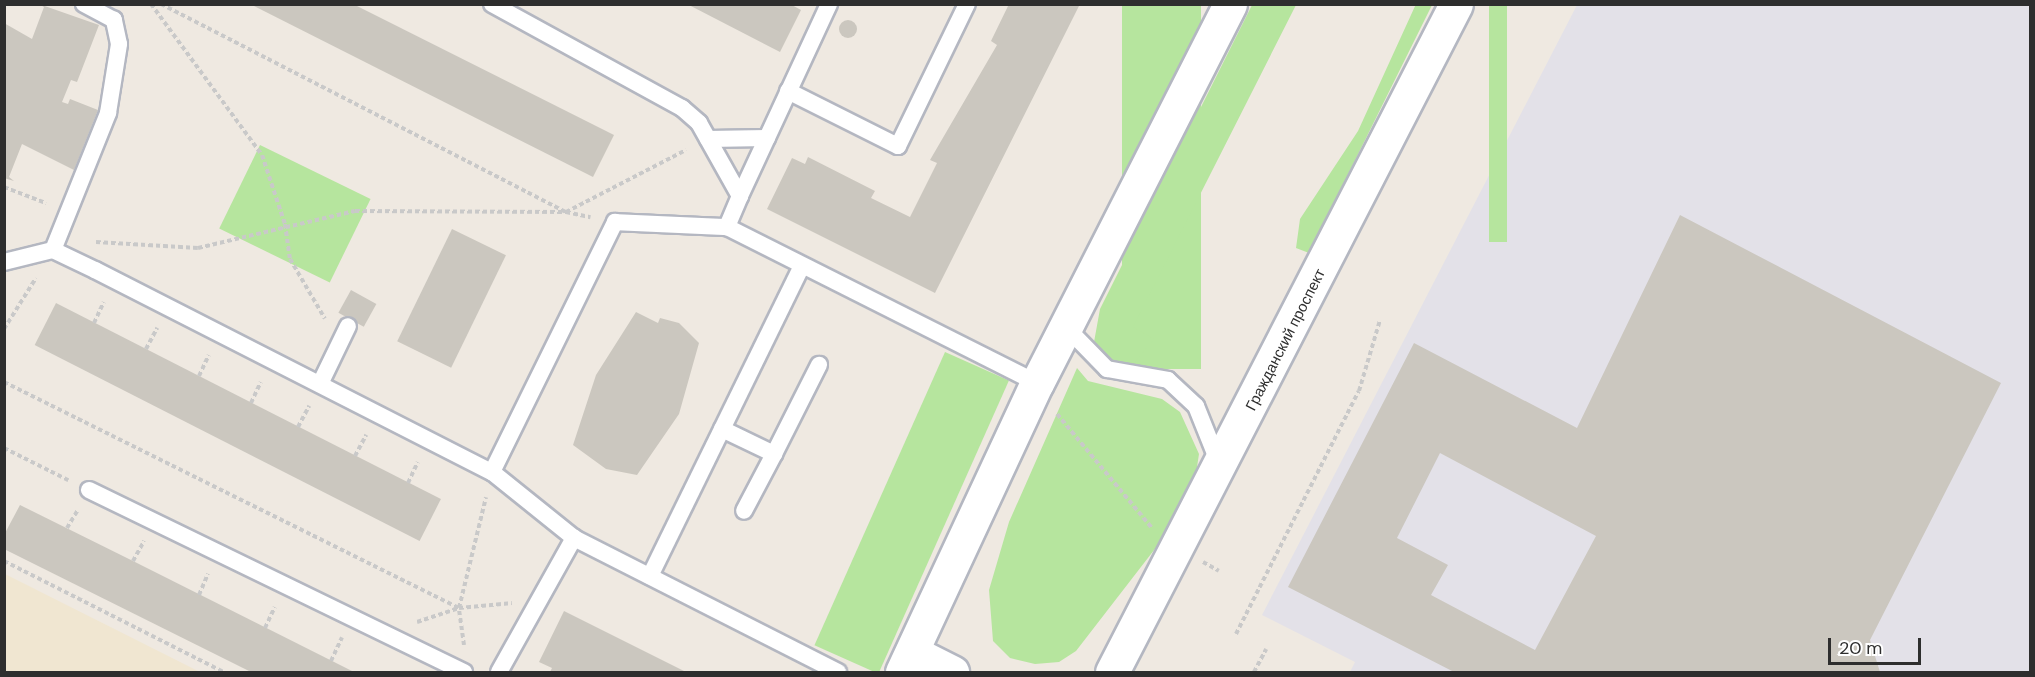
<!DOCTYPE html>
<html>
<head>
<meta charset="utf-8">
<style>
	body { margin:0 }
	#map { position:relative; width:2035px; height:677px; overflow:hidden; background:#efe9e1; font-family:"DM Sans",sans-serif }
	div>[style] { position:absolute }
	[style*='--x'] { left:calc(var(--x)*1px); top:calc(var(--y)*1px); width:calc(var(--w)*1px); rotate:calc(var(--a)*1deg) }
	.industrial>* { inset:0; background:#e3e1e8 }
	.education>* { inset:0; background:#f0e6d1 }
	.green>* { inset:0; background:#b6e59e; transform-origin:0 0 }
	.building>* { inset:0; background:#cbc7bf; transform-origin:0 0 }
	.round { border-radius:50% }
	.path>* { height:4px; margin-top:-2px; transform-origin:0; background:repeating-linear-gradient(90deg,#c9c9c9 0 4.5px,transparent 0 7.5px) }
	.roads { filter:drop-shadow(2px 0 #b4b7c1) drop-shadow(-2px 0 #b4b7c1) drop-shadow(0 2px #b4b7c1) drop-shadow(0 -2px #b4b7c1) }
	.lane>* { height:16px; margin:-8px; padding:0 8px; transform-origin:8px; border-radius:8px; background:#fff }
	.secondary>* { height:33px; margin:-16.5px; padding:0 16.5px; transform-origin:16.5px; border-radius:16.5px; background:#fff }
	span { translate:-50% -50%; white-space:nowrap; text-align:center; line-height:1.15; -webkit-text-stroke:4.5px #fff; paint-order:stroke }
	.street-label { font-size:15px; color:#2e2e2e }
	.frame { position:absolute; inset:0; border:6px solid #2e2e2e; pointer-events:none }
	.scale { position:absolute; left:1828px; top:638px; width:93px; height:27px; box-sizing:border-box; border:3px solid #2e2e2e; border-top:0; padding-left:8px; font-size:18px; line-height:21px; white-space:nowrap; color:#2e2e2e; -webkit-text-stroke:4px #fff; paint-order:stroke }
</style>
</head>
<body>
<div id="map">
	<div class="industrial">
		<div style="clip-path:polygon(1577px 5px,2030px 5px,2030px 672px,1350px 672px,1355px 662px,1262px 615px)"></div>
	</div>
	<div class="education">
		<div style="clip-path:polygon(5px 574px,200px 672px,5px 672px)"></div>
	</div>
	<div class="green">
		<div style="clip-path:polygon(1416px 4px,1432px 5px,1309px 253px,1296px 248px,1300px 219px,1358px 131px)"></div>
		<div style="left:1122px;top:5px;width:79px;height:364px"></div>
		<div style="clip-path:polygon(1252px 5px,1296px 5px,1133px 327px,1154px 339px,1135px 362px,1119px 363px,1104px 356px,1094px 342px,1100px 309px)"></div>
		<div style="left:1489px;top:5px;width:18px;height:237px"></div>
		<div style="left:260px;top:145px;width:123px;height:93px;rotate:26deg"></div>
		<div style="left:945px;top:352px;width:70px;height:321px;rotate:24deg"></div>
		<div style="clip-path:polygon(1077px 368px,1088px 381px,1162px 399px,1180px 412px,1199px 454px,1195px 480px,1168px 532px,1076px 651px,1059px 662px,1035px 664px,1010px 658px,993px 641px,989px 590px,1009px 522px)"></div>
	</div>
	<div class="building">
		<div style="clip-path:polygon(39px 4px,99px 25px,77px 82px,71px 80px,62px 102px,68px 104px,70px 99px,98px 110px,74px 170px,22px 144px,9px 177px,14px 181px,4px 178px,4px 23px,32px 39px,44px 7px)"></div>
		<div style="clip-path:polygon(250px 4px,353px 4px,614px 135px,593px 177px)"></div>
		<div style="clip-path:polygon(687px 4px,790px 4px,801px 10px,780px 52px)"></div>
		<div style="clip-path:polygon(1009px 4px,1080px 4px,935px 293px,767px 209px,792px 158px,805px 164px,808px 157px,875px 191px,871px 198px,910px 217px,937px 163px,930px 160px,997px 45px,991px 41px)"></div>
		<div class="round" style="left:839px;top:20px;width:18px;height:18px"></div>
		<div style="clip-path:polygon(evenodd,1680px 215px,2001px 383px,1870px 640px,1880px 672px,1454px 672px,1288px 587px,1414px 343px,1577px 428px,1680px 215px,1440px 453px,1596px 536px,1535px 650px,1431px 595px,1448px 565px,1397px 538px,1440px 453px)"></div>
		<div style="left:452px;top:229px;width:60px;height:125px;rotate:26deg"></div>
		<div style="left:351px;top:290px;width:29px;height:26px;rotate:29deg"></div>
		<div style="left:56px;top:303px;width:432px;height:47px;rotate:27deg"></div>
		<div style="clip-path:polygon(636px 312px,658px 323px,660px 318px,679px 323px,699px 343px,679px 414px,637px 475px,606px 469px,573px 445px,596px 375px)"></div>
		<div style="clip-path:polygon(20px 505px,133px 561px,354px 672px,251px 672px,4px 549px,4px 535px)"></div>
		<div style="clip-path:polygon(564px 611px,686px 672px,550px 672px,552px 668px,539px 662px)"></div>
	</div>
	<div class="path">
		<div style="--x:151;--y:4;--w:187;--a:53.7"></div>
		<div style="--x:262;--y:155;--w:73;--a:71.6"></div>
		<div style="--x:285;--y:224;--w:35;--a:82"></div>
		<div style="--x:290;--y:259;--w:69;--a:59.7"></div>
		<div style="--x:161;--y:4;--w:455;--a:27.2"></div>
		<div style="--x:566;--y:212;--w:25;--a:12"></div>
		<div style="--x:4;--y:187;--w:45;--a:20.9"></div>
		<div style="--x:96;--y:242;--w:102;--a:3.4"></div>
		<div style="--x:198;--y:248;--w:161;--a:-13.3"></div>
		<div style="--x:355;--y:211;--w:211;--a:0.3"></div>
		<div style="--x:566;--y:212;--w:135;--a:-27.3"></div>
		<div style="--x:94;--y:323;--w:23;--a:-65"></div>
		<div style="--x:4;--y:329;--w:60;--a:-57.9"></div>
		<div style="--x:146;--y:349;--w:24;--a:-62"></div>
		<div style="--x:199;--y:376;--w:23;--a:-65"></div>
		<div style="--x:4;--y:382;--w:508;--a:26.41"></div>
		<div style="--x:459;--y:608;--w:53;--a:-5.4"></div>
		<div style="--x:251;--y:403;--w:23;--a:-65"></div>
		<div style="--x:1057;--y:414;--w:148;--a:50.2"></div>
		<div style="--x:298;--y:427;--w:24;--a:-62"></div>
		<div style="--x:4;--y:448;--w:72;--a:26.6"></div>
		<div style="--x:355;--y:456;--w:24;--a:-62"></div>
		<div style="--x:408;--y:483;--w:23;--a:-65"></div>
		<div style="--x:67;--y:528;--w:21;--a:-59"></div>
		<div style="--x:4;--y:561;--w:246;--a:26.8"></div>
		<div style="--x:133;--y:561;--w:23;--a:-61"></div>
		<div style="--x:1203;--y:562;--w:18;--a:29"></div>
		<div style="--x:199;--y:595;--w:23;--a:-67"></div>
		<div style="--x:417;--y:622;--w:44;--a:-18.4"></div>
		<div style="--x:265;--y:628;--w:23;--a:-65"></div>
		<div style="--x:1236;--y:634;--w:272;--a:-63.2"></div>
		<div style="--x:1359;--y:391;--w:74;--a:-73.5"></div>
		<div style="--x:464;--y:645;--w:37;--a:-98"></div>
		<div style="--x:459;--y:608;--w:114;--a:-76.3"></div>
		<div style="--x:331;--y:661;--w:26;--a:-65"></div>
		<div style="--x:1254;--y:672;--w:26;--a:-62"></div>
	</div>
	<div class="roads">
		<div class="lane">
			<div style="--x:492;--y:4;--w:217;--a:28.7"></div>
			<div style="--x:682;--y:108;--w:23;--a:41"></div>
			<div style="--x:699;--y:123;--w:84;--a:60.7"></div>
			<div style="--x:740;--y:196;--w:34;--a:113"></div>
			<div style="--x:788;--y:91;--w:123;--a:26.6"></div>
			<div style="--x:898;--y:146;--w:158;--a:-64.1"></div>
			<div style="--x:708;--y:139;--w:59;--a:-1"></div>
			<div style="--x:740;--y:196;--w:212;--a:-65.1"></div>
			<div style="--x:53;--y:250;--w:148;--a:-68.1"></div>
			<div style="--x:108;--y:113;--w:70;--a:-80.9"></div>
			<div style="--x:119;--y:44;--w:25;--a:-102"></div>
			<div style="--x:114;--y:20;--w:34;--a:-152"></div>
			<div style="--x:4;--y:262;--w:50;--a:-13.8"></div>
			<div style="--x:53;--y:250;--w:47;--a:25.5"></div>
			<div style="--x:95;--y:270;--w:445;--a:27"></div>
			<div style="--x:492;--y:472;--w:105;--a:38.8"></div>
			<div style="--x:1066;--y:327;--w:59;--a:45.7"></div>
			<div style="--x:1107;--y:369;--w:62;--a:10.2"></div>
			<div style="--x:1168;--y:380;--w:38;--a:43"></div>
			<div style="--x:1196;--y:406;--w:59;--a:68.2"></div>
			<div style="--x:320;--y:384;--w:64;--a:-64.2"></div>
			<div style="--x:722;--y:429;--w:58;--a:25.7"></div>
			<div style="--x:774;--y:454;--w:64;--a:117.8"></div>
			<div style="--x:774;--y:454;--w:100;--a:-63.2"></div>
			<div style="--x:492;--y:472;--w:279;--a:-63.8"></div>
			<div style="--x:615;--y:222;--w:112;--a:2.6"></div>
			<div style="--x:727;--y:227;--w:347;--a:26.7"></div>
			<div style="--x:89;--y:490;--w:417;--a:25.9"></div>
			<div style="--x:650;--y:576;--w:345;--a:-63.9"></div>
			<div style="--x:499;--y:672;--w:154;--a:-60.8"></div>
			<div style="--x:574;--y:538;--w:296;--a:26.9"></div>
		</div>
		<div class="secondary">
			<div style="--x:912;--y:652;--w:45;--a:26.6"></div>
			<div style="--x:902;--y:672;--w:319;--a:-65"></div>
			<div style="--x:1037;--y:383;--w:425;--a:-63"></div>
			<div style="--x:1112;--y:672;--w:751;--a:-62.75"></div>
		</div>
	</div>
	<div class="street-label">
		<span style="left:1286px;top:340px;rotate:-63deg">Гражданский проспект</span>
	</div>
	<div class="frame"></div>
	<div class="scale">20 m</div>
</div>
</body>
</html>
